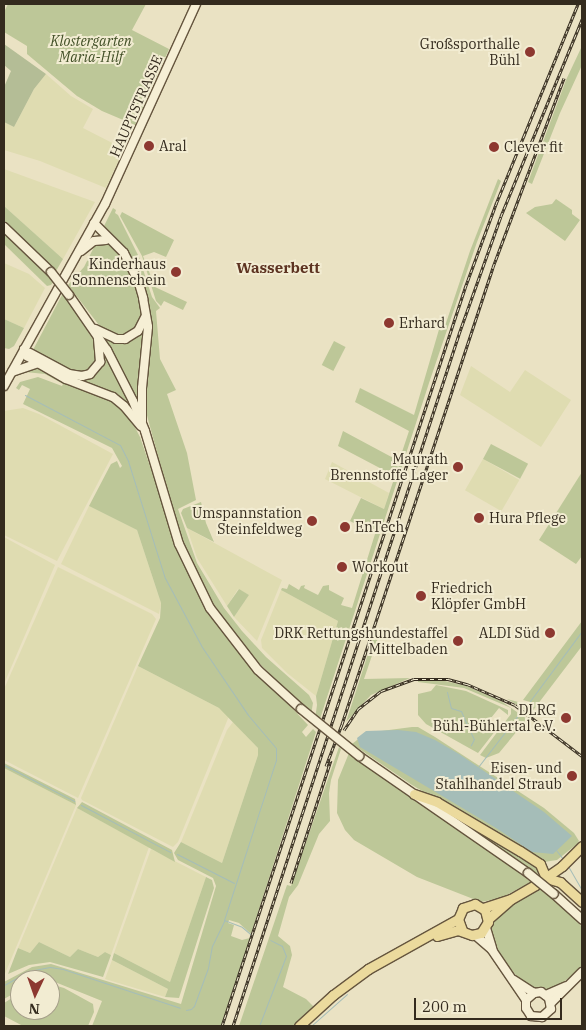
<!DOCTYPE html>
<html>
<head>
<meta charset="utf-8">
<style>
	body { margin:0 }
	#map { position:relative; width:586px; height:1030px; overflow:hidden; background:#eae2c3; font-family:"IBM Plex Serif",serif }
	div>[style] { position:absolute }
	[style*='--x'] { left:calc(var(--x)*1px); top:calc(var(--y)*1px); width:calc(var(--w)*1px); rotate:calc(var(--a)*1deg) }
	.farmland>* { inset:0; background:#dfdcb1; transform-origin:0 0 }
	.green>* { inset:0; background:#bdc798; transform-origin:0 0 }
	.cemetery>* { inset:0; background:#b4bd96 }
	.water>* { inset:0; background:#a5bdb8 }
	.stream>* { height:1px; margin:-0.5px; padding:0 0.5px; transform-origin:0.5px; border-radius:0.5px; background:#a5bdb8 }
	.roads { filter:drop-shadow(1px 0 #65553e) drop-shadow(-1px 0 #65553e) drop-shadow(0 1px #65553e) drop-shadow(0 -1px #65553e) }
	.secondary>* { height:8px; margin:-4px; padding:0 4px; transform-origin:4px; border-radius:4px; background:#f6efd5 }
	.primary>* { height:9px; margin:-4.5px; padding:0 4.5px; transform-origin:4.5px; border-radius:4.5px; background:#ebda9d }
	.rail>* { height:3px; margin-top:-1.5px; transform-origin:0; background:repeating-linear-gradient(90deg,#f2ecd2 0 4px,#342b1e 0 8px); box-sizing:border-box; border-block:1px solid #342b1e }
	.bridges { filter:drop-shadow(1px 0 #65553e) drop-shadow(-1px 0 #65553e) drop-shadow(0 1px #65553e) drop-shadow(0 -1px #65553e) }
	.secondary-bridge>* { height:8px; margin:-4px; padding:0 4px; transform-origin:4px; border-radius:4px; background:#f6efd5 }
	.dots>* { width:14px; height:14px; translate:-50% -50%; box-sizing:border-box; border:2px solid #f2ecd2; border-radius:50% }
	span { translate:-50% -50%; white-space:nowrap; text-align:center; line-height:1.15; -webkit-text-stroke:4px #f2ecd2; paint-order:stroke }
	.park-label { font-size:14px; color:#414f26; font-style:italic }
	.poi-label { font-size:14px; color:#342b1e }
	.right { translate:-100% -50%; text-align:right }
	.left { translate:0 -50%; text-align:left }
	.street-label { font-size:14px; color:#342b1e }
	.neighbourhood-label { font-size:15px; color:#5d3321; font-weight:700 }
	.frame { position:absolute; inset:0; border:5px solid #342b1e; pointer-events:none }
	.north { position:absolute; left:10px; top:970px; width:50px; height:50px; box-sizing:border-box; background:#f2ecd2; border:1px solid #a69f8a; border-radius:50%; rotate:183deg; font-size:14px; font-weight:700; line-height:20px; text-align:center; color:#342b1e }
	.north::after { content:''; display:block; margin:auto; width:18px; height:22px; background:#8d3830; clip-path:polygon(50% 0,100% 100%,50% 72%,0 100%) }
	.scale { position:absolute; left:414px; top:998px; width:148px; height:22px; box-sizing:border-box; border:2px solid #342b1e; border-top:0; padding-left:6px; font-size:15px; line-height:18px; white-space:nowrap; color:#342b1e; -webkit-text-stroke:4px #f2ecd2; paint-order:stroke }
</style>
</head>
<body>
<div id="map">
	<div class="farmland">
		<div style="clip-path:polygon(46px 74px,71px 96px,93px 109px,83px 128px,124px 149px,106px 188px,40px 161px,4px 150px,4px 122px,14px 127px,34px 89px)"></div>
		<div style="clip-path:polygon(4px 169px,95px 202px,63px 259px,4px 206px)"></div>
		<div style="clip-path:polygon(4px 263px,29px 274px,45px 288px,24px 328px,4px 319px)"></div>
		<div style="clip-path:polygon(471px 366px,510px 392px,525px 370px,571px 400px,541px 447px,460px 395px)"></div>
		<div style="clip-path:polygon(23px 408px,39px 414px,113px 454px,57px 561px,4px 535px,4px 411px)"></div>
		<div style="left:483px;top:459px;width:42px;height:36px;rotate:30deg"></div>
		<div style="clip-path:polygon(332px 462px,389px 493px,384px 509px,325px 479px)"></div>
		<div style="clip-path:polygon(89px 506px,137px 530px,161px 603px,159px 614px,61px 564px)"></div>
		<div style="clip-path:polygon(187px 528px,282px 580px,257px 641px,234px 617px,249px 595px,238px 589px,227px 606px,197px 558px)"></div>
		<div style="clip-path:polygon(4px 537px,55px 565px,4px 684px)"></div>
		<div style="clip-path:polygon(58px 567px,152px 614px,156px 619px,78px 798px,4px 760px,4px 689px)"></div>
		<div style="clip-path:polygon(281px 590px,338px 621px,316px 696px,287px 673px,262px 648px,261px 640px)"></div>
		<div style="clip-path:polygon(138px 666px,219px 708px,229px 716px,178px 842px,173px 847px,82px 800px,81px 798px)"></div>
		<div style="clip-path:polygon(233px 722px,258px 748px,258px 755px,222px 863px,181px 842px,227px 730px)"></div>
		<div style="clip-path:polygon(4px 768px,76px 805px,4px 976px)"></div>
		<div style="clip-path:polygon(77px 808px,149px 847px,111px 955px,105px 952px,98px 957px,78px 949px,70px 957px,39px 942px,30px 953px,18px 948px)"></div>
		<div style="clip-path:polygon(151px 849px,206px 877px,170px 982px,114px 953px)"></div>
		<div style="clip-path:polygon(112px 960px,168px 989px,165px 997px,105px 979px)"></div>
	</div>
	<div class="green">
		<div style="clip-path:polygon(8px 4px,146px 4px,132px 30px,169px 49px,135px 125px,102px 111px,77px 96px,27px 54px,27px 46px,4px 32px,4px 12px)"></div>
		<div style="clip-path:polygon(582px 46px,582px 65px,560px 113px,532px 184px,528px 182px,566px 80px)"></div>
		<div style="clip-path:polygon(498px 179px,501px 181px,477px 242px,429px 383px,319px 722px,315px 719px,317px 705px,316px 696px,338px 621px,281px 590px,282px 588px,287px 589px,289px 584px,299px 590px,301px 586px,305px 585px,304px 588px,318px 595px,323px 586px,329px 585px,329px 590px,344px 598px,341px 605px,352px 608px,375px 534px,350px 521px,361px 498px,384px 509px,395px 476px,338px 446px,343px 431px,399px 461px,409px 431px,355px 402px,360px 388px,414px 415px,440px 326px,446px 323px,470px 251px)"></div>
		<div style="clip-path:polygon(556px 199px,572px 210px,572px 214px,580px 220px,565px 241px,526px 213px,535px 207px,552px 204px)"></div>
		<div style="clip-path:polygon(4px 206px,63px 259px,56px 271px,4px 223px)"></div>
		<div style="clip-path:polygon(113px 208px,116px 210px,115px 213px,118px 215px,139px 257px,152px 297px,160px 308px,156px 311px,160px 359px,176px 390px,167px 394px,187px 453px,196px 500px,178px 509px,197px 563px,224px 608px,242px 631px,266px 657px,309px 695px,313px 703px,311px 715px,245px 649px,204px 590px,181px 541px,145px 408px,143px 394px,150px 337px,142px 284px,131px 257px,104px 226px)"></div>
		<div style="clip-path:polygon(122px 212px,174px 240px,166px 257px,154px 252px,143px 256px,155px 287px,187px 302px,183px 310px,164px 301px,161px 306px,156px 301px,142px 256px,120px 216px)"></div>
		<div style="clip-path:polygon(4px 231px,49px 275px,54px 281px,51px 285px,47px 286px,4px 244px)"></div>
		<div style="clip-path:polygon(96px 243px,106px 243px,120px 254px,132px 276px,138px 293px,142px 309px,140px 322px,138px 327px,126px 335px,119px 336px,102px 329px,68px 285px,84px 267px)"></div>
		<div style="clip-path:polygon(63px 293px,96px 344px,98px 358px,90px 371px,75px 374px,33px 350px)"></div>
		<div style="clip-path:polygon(4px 319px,24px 328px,14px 346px,9px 349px,4px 348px)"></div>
		<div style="clip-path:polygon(145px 325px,139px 388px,140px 411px,123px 372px,101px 334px,118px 341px)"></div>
		<div style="left:334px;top:341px;width:13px;height:27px;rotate:27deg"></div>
		<div style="clip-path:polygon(102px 348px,119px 377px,136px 416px,127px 406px,78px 380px,89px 377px)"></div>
		<div style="clip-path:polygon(27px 366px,37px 366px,113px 399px,130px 418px,140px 437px,181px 557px,202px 599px,243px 656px,308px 725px,302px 732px,306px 737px,313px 729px,316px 732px,251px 934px,239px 923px,229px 920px,228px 923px,234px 925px,231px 936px,242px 940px,250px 938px,221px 1026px,92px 1026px,102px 1001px,50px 980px,20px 980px,20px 990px,4px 999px,4px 982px,32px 967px,51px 964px,181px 1004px,216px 886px,213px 878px,178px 860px,174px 853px,181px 842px,222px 863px,258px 755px,258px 748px,219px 708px,138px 666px,160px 618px,161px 603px,137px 530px,89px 506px,111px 464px,117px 461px,120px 468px,122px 466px,112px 448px,23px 404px,30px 389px,22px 385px,19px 390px,16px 388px,20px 382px,38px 377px,62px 386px,63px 384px,45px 374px,25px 372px)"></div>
		<div style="left:491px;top:444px;width:42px;height:17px;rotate:28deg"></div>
		<div style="clip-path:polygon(582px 472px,582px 556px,576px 564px,539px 540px)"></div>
		<div style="clip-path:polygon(201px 502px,206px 523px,214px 542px,187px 528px,181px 513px,183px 509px)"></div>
		<div style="clip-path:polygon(239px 589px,249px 595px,234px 617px,227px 606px)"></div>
		<div style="clip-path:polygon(582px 621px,582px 646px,531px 713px,507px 699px,533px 706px,534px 703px,523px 700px)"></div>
		<div style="clip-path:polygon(376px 629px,380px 632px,364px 679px,410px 678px,371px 695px,346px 722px)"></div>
		<div style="clip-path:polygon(418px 680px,445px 681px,467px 686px,501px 701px,527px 719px,499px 753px,486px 758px,480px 755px,511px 714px,511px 708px,464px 688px,418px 682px)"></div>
		<div style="clip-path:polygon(436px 685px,466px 691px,508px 710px,508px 715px,499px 708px,487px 723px,496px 730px,478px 753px,426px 724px,418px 715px,418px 694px,431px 691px)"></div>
		<div style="clip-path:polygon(412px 727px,418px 727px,435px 737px,544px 808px,574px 833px,579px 841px,577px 844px,557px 860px,544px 862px,412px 785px,352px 744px,366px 733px)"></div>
		<div style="clip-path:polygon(339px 747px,341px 749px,331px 780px,329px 793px,330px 821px,319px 834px,298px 885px,289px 897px,278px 936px,290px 946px,292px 955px,283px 987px,306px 999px,314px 1007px,295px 1026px,239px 1026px,287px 885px,291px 886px)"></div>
		<div style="clip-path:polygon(349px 753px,520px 871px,519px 873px,531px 882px,501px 898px,481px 902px,417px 877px,354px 840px,345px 830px,337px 813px,338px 780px)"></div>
		<div style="clip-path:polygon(4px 763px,75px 799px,76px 805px,4px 768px)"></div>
		<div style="clip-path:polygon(82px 802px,172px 850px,175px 862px,77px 808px)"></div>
		<div style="clip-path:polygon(434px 804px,538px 865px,540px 875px,527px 868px)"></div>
		<div style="clip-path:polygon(206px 877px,212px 880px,214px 888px,179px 998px,165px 997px,168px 989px,112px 960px,114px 953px,170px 982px)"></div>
		<div style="clip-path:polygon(538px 889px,544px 890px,560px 902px,582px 927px,582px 967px,556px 988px,549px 989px,534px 989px,522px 983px,497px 951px,489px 929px,492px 919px,509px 905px)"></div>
		<div style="clip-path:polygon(39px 942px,70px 957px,78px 949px,98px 957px,105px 952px,111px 955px,103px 977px,50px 962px,29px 965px,8px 974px,18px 948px,30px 953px)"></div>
		<div style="clip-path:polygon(50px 984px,64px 988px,93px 1004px,94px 1012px,88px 1026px,23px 1026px,4px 1016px,4px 1003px,20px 993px,20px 1010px,50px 1010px)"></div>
	</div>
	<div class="cemetery">
		<div style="clip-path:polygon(4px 44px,46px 74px,34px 89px,14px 127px,4px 122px,4px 87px,11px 71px,4px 65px)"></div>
	</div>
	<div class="water">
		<div style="clip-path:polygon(398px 730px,416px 732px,435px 740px,459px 754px,544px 812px,572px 836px,553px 854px,532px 852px,496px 828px,360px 747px,357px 738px,366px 731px)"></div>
	</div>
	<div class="stream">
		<div style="--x:25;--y:395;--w:107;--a:27.8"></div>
		<div style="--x:120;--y:445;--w:18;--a:63"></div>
		<div style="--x:128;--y:461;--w:123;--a:72.5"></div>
		<div style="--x:165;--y:578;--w:78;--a:61.8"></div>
		<div style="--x:202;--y:647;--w:82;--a:55.9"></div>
		<div style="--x:248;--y:715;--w:43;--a:49.7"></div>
		<div style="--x:276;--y:748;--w:12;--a:90"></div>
		<div style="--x:276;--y:760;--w:168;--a:108"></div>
		<div style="--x:224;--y:920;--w:19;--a:21"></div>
		<div style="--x:242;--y:927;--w:11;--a:41"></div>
		<div style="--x:447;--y:692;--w:16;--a:76"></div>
		<div style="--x:451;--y:708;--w:10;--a:17"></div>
		<div style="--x:461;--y:711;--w:8;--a:67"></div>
		<div style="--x:464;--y:718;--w:23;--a:65"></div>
		<div style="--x:474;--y:739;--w:7;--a:117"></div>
		<div style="--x:530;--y:701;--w:87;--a:-53.4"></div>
		<div style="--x:4;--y:765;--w:79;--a:27.2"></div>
		<div style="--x:478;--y:767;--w:67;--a:-52.3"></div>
		<div style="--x:81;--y:805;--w:101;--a:27.8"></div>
		<div style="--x:556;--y:850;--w:11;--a:52"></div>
		<div style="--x:177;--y:854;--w:64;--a:27"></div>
		<div style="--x:568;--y:866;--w:28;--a:60"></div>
		<div style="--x:4;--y:985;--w:29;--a:-29"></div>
		<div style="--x:29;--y:971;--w:21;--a:-11"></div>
		<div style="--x:50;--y:967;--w:13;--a:9"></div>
		<div style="--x:63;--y:969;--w:123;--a:18.4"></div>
		<div style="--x:186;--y:1010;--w:5;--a:-11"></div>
		<div style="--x:191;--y:1009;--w:4;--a:-45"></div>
		<div style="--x:194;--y:1006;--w:40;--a:-69.8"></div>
		<div style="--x:208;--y:968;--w:22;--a:-80"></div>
		<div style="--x:212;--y:946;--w:28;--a:-64"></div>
		<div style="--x:259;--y:1026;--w:75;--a:-68.9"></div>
		<div style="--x:286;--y:956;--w:11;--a:-112"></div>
		<div style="--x:282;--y:946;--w:13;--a:-153"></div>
		<div style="--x:311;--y:1026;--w:48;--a:-41.6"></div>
	</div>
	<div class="roads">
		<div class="secondary">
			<div style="--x:94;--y:223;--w:42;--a:45"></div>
			<div style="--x:124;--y:253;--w:30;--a:63"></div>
			<div style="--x:138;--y:280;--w:19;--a:74"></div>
			<div style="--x:143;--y:298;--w:29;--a:80"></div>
			<div style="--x:148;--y:327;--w:61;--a:95.6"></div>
			<div style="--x:142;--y:388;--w:33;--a:90"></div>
			<div style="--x:4;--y:227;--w:65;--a:43.8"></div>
			<div style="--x:81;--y:251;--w:16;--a:-38"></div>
			<div style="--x:94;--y:241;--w:12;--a:-5"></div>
			<div style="--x:69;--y:295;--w:67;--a:55.4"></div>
			<div style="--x:107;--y:350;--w:57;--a:63"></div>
			<div style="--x:133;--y:401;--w:32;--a:68"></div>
			<div style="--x:145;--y:431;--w:118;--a:73.3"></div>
			<div style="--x:179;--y:544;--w:71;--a:64.2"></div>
			<div style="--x:210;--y:608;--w:78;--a:52.3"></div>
			<div style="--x:258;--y:670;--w:58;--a:42.2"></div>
			<div style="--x:95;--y:329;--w:23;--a:25"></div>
			<div style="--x:116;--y:339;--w:9;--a:0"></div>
			<div style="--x:125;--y:339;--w:15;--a:-32"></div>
			<div style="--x:138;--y:331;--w:16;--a:-63"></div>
			<div style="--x:24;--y:349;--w:8;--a:67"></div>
			<div style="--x:27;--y:356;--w:13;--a:32"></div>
			<div style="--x:38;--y:363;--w:32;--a:30"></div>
			<div style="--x:66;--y:379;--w:50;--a:21"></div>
			<div style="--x:113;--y:397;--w:14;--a:39"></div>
			<div style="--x:124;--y:406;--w:26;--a:50"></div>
			<div style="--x:30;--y:353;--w:44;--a:28.3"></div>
			<div style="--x:69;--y:374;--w:13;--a:9"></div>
			<div style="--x:82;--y:376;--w:8;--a:-14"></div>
			<div style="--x:90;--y:374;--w:16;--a:-50"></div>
			<div style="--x:100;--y:362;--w:24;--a:-95"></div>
			<div style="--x:12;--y:372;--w:28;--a:-19"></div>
			<div style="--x:4;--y:386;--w:208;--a:-61"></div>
			<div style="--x:105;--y:204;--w:220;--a:-65.5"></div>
			<div style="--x:359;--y:756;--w:206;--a:34.7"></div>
			<div style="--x:554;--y:894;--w:38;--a:42"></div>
			<div style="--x:486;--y:928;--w:21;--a:73"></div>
			<div style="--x:475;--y:935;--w:23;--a:41"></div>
			<div style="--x:492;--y:950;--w:60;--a:55.8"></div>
			<div style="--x:514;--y:980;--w:24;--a:33"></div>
			<div style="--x:534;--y:993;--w:7;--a:-8"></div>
			<div style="--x:541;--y:992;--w:10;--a:37"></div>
			<div style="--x:549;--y:998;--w:11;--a:80"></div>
			<div style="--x:551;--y:1009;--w:12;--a:138"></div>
			<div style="--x:542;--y:1017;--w:11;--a:-175"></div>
			<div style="--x:531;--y:1016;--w:9;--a:-122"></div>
			<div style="--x:526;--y:1008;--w:8;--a:-90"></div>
			<div style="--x:526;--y:1000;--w:11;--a:-41"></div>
			<div style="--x:546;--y:995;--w:22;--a:-24"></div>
			<div style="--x:551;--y:1003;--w:44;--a:-45"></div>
		</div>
		<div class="primary">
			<div style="--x:414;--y:794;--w:24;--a:19"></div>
			<div style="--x:437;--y:802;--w:96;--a:30.6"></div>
			<div style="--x:520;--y:851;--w:24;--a:33"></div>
			<div style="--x:540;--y:864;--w:15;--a:67"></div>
			<div style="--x:546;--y:878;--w:15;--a:16"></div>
			<div style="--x:560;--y:882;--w:30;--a:42"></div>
			<div style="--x:483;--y:908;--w:29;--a:-18"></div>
			<div style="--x:511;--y:899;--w:28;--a:-30"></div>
			<div style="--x:535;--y:885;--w:33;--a:-35"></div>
			<div style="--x:562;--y:866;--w:28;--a:-45"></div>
			<div style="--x:488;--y:919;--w:28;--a:-41"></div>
			<div style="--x:437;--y:936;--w:22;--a:-16"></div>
			<div style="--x:458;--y:930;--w:15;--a:20"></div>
			<div style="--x:472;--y:935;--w:9;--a:-13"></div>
			<div style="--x:481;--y:933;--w:13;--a:-58"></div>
			<div style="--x:488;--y:922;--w:12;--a:-104"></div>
			<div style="--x:485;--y:910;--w:12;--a:-149"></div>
			<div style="--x:475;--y:904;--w:13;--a:162"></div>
			<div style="--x:463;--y:908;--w:12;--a:114"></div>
			<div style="--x:458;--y:919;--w:12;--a:70"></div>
			<div style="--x:299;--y:1026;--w:46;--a:-42.4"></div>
			<div style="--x:333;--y:995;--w:44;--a:-36.6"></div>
			<div style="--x:368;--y:969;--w:103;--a:-29.1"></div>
		</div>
	</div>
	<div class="rail">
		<div style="--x:344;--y:730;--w:25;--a:-56"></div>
		<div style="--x:358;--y:709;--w:29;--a:-38"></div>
		<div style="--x:381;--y:691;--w:35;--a:-20"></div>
		<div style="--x:414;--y:679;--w:34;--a:0"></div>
		<div style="--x:448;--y:679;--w:20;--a:15"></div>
		<div style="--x:467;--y:684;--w:52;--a:23.6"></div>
		<div style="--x:515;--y:705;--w:84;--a:37.3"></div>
		<div style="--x:326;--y:766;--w:45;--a:-69.1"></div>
		<div style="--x:342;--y:724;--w:481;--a:-71.7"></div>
		<div style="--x:493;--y:267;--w:202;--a:-69.4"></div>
		<div style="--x:291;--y:883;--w:129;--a:-72"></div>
		<div style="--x:222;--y:1026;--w:777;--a:-71.77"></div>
		<div style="--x:465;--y:288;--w:90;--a:-69.7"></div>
		<div style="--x:496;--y:204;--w:216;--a:-67.7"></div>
		<div style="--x:233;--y:1026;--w:728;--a:-71.91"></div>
		<div style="--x:459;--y:334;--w:125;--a:-70.4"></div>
		<div style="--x:501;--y:216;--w:213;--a:-67.6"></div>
	</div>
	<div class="bridges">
		<div class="secondary-bridge">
			<div style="--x:51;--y:272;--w:29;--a:52"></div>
			<div style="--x:301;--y:709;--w:75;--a:39"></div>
			<div style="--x:528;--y:873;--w:33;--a:39"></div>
		</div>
	</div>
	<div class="dots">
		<div style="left:530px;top:52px;background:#8d3830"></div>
		<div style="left:149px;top:146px;background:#8d3830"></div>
		<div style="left:494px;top:147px;background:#8d3830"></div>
		<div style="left:176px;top:272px;background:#8d3830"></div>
		<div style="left:389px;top:323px;background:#8d3830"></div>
		<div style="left:458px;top:467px;background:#8d3830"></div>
		<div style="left:479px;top:518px;background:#8d3830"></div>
		<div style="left:312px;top:521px;background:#8d3830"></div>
		<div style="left:345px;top:527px;background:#8d3830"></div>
		<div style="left:342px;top:567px;background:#8d3830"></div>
		<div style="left:421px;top:596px;background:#8d3830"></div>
		<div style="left:550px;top:633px;background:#8d3830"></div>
		<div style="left:458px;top:641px;background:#8d3830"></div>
		<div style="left:566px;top:718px;background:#8d3830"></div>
		<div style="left:572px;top:776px;background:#8d3830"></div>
	</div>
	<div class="park-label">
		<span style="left:91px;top:49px">Klostergarten<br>Maria-Hilf</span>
	</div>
	<div class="poi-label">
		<span class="right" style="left:520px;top:52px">Großsporthalle<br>Bühl</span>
		<span class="left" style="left:159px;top:146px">Aral</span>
		<span class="left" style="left:504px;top:147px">Clever fit</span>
		<span class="right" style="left:166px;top:272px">Kinderhaus<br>Sonnenschein</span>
		<span class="left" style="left:399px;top:323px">Erhard</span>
		<span class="right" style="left:448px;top:467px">Maurath<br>Brennstoffe Lager</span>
		<span class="right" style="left:302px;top:521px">Umspannstation<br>Steinfeldweg</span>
		<span class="left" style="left:489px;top:518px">Hura Pflege</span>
		<span class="left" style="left:355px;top:527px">EnTech</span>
		<span class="left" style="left:352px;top:567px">Workout</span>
		<span class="left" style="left:431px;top:596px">Friedrich<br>Klöpfer GmbH</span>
		<span class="right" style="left:448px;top:641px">DRK Rettungshundestaffel<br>Mittelbaden</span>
		<span class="right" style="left:540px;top:633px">ALDI Süd</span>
		<span class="right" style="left:556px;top:718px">DLRG<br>Bühl-Bühlertal e.V.</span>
		<span class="right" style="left:562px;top:776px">Eisen- und<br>Stahlhandel Straub</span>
	</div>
	<div class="street-label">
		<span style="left:136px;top:106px;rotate:-66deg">HAUPTSTRASSE</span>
	</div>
	<div class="neighbourhood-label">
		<span style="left:278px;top:268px">Wasserbett</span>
	</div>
	<div class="frame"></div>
	<div class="north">N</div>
	<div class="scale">200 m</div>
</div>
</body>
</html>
